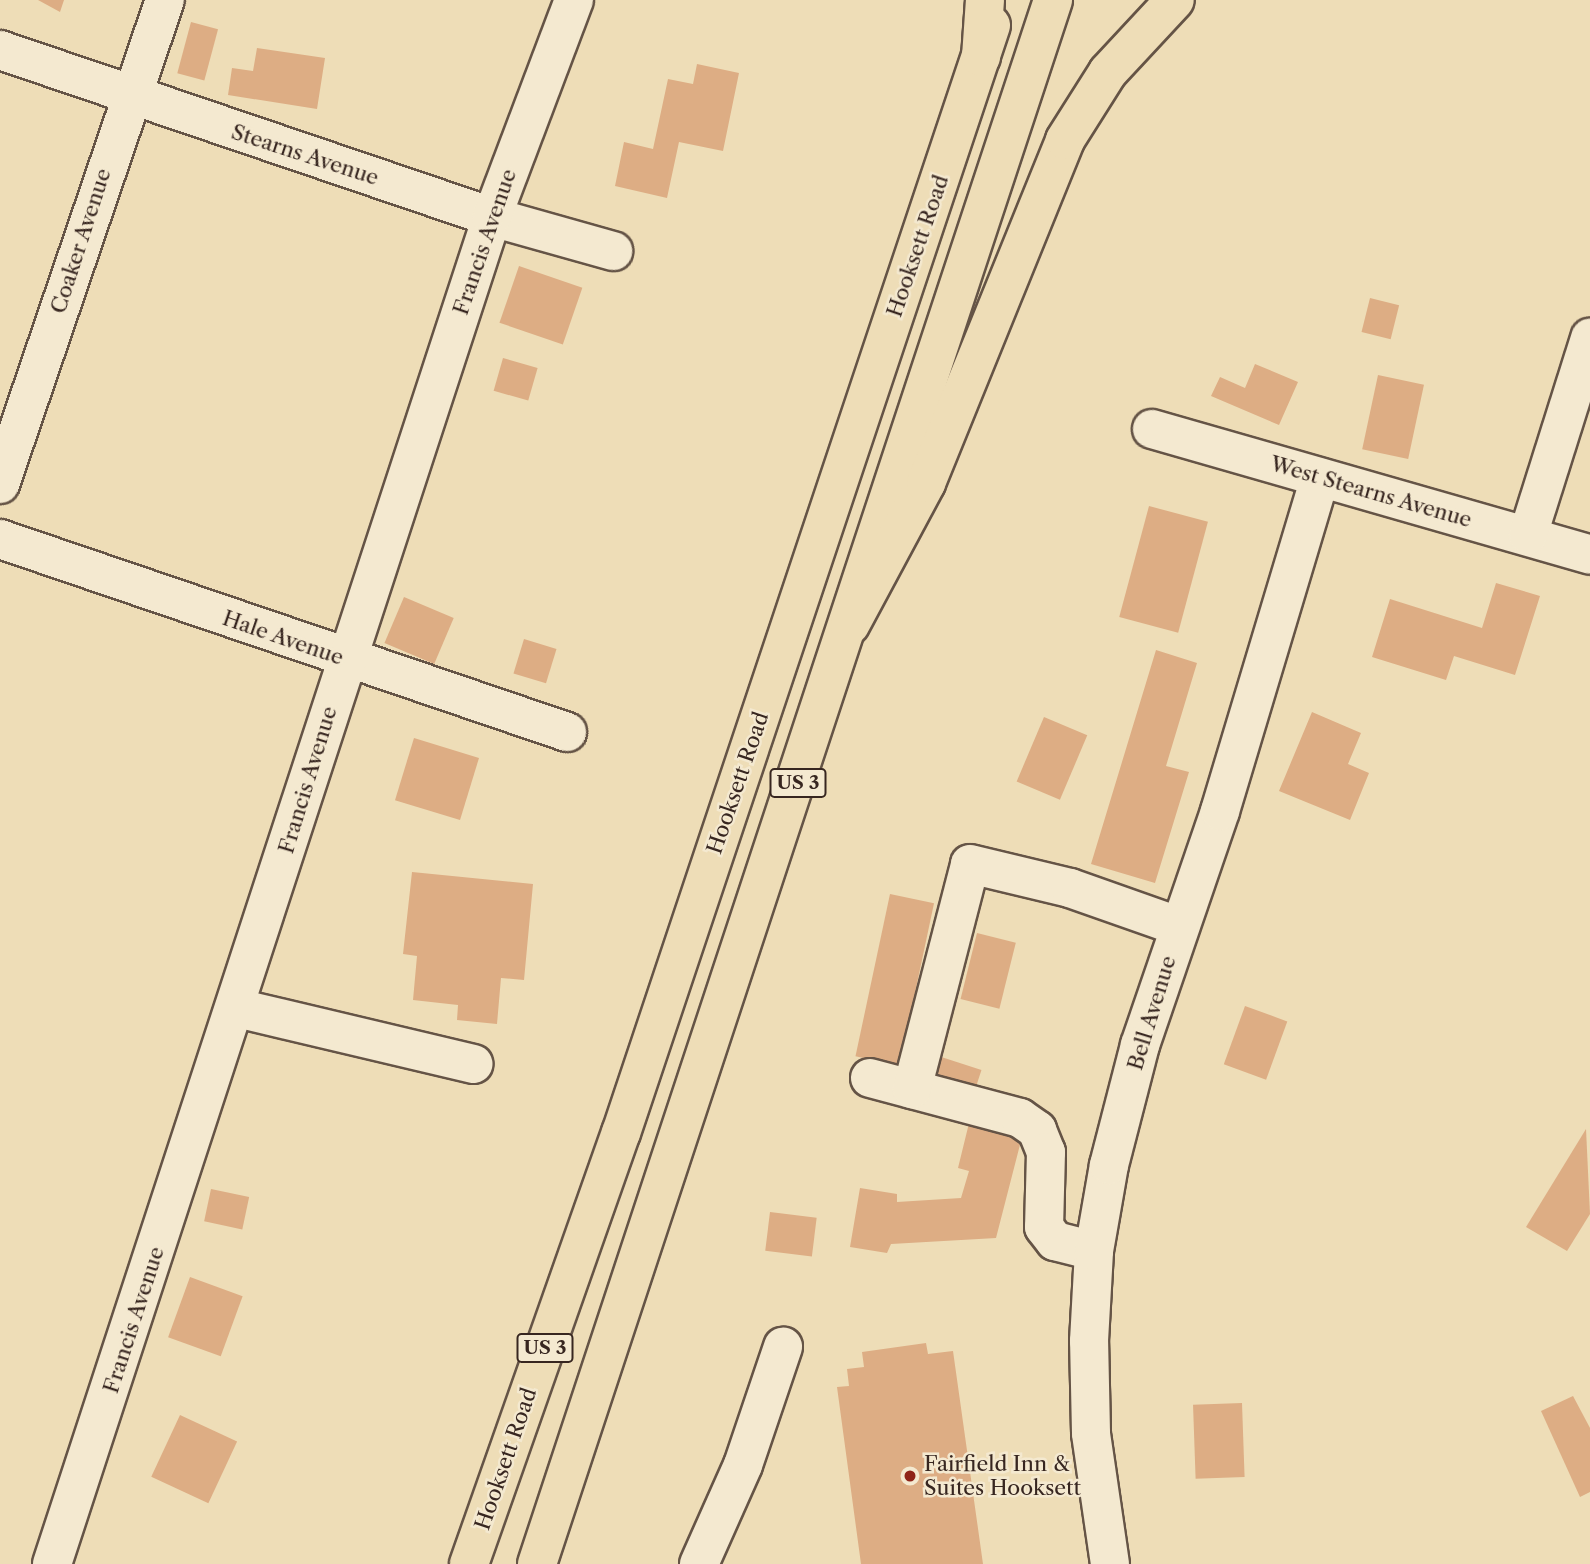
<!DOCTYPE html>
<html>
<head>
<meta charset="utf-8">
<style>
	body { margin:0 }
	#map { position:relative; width:1590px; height:1564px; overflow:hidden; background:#eeddb7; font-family:"Libre Caslon Text",serif }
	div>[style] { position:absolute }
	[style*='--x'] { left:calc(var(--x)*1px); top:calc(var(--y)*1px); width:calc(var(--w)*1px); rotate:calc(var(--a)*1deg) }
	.building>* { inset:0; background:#ddad84; transform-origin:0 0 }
	.roads { filter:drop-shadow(2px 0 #655446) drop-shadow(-2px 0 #655446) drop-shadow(0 2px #655446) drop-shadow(0 -2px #655446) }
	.minor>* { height:38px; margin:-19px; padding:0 19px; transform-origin:19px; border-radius:19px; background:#f4e9d0 }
	.major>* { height:38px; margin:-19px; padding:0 19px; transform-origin:19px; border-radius:19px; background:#eeddb7 }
	.highway>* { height:38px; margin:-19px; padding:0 19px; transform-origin:19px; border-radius:19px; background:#eeddb7 }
	.dots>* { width:19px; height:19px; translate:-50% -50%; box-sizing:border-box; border:4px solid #f4e9d0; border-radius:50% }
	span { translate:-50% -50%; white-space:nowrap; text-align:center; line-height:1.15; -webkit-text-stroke:5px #f4e9d0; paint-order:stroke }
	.shield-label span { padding:2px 5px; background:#f4e9d0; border:2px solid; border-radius:5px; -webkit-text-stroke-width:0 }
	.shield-label { font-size:19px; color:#372620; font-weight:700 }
	.street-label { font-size:21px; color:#372620 }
	.poi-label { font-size:21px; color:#372620 }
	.left { translate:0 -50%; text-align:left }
</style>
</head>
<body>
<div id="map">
	<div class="building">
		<div style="clip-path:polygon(38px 0,64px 0,60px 12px)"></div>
		<div style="left:191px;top:22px;width:28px;height:53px;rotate:15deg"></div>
		<div style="clip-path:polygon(257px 48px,325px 58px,317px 109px,228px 95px,232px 68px,253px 71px)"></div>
		<div style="clip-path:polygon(697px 64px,739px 73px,723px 151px,679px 142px,667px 198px,615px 186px,624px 142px,653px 149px,668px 79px,693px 84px)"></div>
		<div style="left:519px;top:266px;width:67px;height:60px;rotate:19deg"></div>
		<div style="left:1370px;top:298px;width:30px;height:35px;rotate:14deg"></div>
		<div style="left:503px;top:358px;width:36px;height:34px;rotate:16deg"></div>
		<div style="clip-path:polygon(1255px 364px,1298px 382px,1279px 425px,1211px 396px,1220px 377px,1245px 388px)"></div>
		<div style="left:1378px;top:375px;width:47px;height:76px;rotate:12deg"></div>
		<div style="left:1149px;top:506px;width:61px;height:115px;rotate:15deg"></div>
		<div style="clip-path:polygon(1496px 583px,1540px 596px,1515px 675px,1454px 656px,1446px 680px,1372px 657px,1390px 599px,1482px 628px)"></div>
		<div style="left:404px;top:597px;width:54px;height:50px;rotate:23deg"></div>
		<div style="left:524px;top:639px;width:34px;height:36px;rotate:17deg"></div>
		<div style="clip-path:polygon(1156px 650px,1197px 663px,1166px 766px,1189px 772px,1155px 883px,1091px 864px)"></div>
		<div style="clip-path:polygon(1312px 712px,1361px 733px,1348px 764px,1369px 773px,1350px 820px,1279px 791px)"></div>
		<div style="left:1044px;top:717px;width:47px;height:70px;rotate:23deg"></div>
		<div style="left:414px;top:738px;width:68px;height:65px;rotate:17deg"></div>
		<div style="clip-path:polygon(412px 872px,533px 884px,524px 980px,501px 978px,497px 1024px,457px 1020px,458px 1005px,413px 1000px,417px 956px,403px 954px)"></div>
		<div style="left:890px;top:894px;width:45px;height:166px;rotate:12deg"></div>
		<div style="left:977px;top:933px;width:40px;height:68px;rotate:14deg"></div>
		<div style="left:1245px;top:1006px;width:45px;height:62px;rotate:20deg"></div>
		<div style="left:932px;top:1054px;width:52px;height:31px;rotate:18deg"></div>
		<div style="clip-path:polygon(970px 1119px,1023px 1133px,996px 1238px,891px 1244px,887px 1253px,850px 1247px,860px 1188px,897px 1194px,897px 1202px,961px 1198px,969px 1171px,958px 1168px)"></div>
		<div style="clip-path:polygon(1586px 1129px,1590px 1214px,1567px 1251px,1526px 1227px)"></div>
		<div style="left:211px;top:1189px;width:39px;height:33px;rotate:12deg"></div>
		<div style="left:770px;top:1212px;width:47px;height:39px;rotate:7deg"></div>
		<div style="left:190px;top:1277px;width:56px;height:64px;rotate:20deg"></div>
		<div style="clip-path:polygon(926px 1343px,928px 1354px,953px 1351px,983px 1564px,861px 1564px,837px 1387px,849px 1386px,847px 1369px,864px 1367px,862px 1352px)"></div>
		<div style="clip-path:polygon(1573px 1396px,1590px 1428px,1590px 1492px,1580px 1497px,1541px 1411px)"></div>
		<div style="left:1242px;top:1403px;width:74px;height:49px;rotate:88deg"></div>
		<div style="left:180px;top:1415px;width:63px;height:68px;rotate:25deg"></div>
	</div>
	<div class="roads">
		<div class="minor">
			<div style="--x:0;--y:50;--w:520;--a:18.75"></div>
			<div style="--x:492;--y:217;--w:126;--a:15.7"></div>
			<div style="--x:1152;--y:429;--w:456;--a:16"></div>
			<div style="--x:0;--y:484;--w:511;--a:-71.18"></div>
			<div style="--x:1528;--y:535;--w:207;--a:-72.5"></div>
			<div style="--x:0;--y:539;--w:599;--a:18.8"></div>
			<div style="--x:237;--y:1008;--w:243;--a:13.3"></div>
			<div style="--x:870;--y:1078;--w:155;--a:14.9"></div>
			<div style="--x:1020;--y:1118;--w:21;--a:35"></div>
			<div style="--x:1037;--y:1130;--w:24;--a:68"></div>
			<div style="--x:1046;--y:1152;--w:75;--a:91.5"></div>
			<div style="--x:1044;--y:1227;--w:18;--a:52"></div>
			<div style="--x:1055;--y:1241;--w:40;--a:14.4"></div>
			<div style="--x:912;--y:1089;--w:232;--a:-75.5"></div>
			<div style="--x:970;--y:864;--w:103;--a:13.5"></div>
			<div style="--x:1070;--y:888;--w:114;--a:19.4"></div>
			<div style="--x:52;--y:1564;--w:1417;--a:-71.91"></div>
			<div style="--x:492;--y:217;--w:232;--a:-69.3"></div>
			<div style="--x:699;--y:1564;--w:108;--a:-66"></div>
			<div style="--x:743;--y:1465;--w:125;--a:-71.3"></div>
			<div style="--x:1110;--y:1564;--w:132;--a:-98.3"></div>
			<div style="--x:1091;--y:1433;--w:92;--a:-91.2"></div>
			<div style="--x:1089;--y:1341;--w:90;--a:-86.8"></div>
			<div style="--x:1094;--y:1251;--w:87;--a:-80.1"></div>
			<div style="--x:1109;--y:1165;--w:124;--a:-75.5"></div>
			<div style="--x:1140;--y:1045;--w:247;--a:-71.1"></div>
			<div style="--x:1220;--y:811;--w:348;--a:-73.3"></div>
		</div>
		<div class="major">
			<div style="--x:469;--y:1564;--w:457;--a:-70.6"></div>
			<div style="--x:621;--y:1133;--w:1168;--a:-71.53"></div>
			<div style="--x:537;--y:1564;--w:1647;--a:-71.74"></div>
		</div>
		<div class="highway">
			<div style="--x:981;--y:57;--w:57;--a:-86"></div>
			<div style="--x:850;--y:625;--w:161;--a:-61.8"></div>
			<div style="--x:926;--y:483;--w:370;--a:-67.9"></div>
			<div style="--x:1065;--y:140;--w:80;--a:-57.7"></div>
			<div style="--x:1108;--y:72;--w:98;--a:-47.1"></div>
		</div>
	</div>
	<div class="dots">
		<div style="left:910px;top:1476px;background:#8f2418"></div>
	</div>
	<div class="shield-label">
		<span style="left:798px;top:783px">US 3</span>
		<span style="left:545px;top:1348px">US 3</span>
	</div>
	<div class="street-label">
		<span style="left:305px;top:155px;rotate:18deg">Stearns Avenue</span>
		<span style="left:81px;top:241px;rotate:-72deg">Coaker Avenue</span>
		<span style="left:485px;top:242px;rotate:-71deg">Francis Avenue</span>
		<span style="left:918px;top:246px;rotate:-71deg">Hooksett Road</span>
		<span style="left:1371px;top:492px;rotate:16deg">West Stearns Avenue</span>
		<span style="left:283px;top:638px;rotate:19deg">Hale Avenue</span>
		<span style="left:308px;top:780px;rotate:-73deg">Francis Avenue</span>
		<span style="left:738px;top:783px;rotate:-71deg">Hooksett Road</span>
		<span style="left:1152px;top:1013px;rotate:-73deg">Bell Avenue</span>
		<span style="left:134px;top:1320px;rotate:-72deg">Francis Avenue</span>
		<span style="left:506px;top:1459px;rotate:-71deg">Hooksett Road</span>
	</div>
	<div class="poi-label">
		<span class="left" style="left:924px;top:1476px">Fairfield Inn &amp;<br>Suites Hooksett</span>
	</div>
</div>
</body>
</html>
